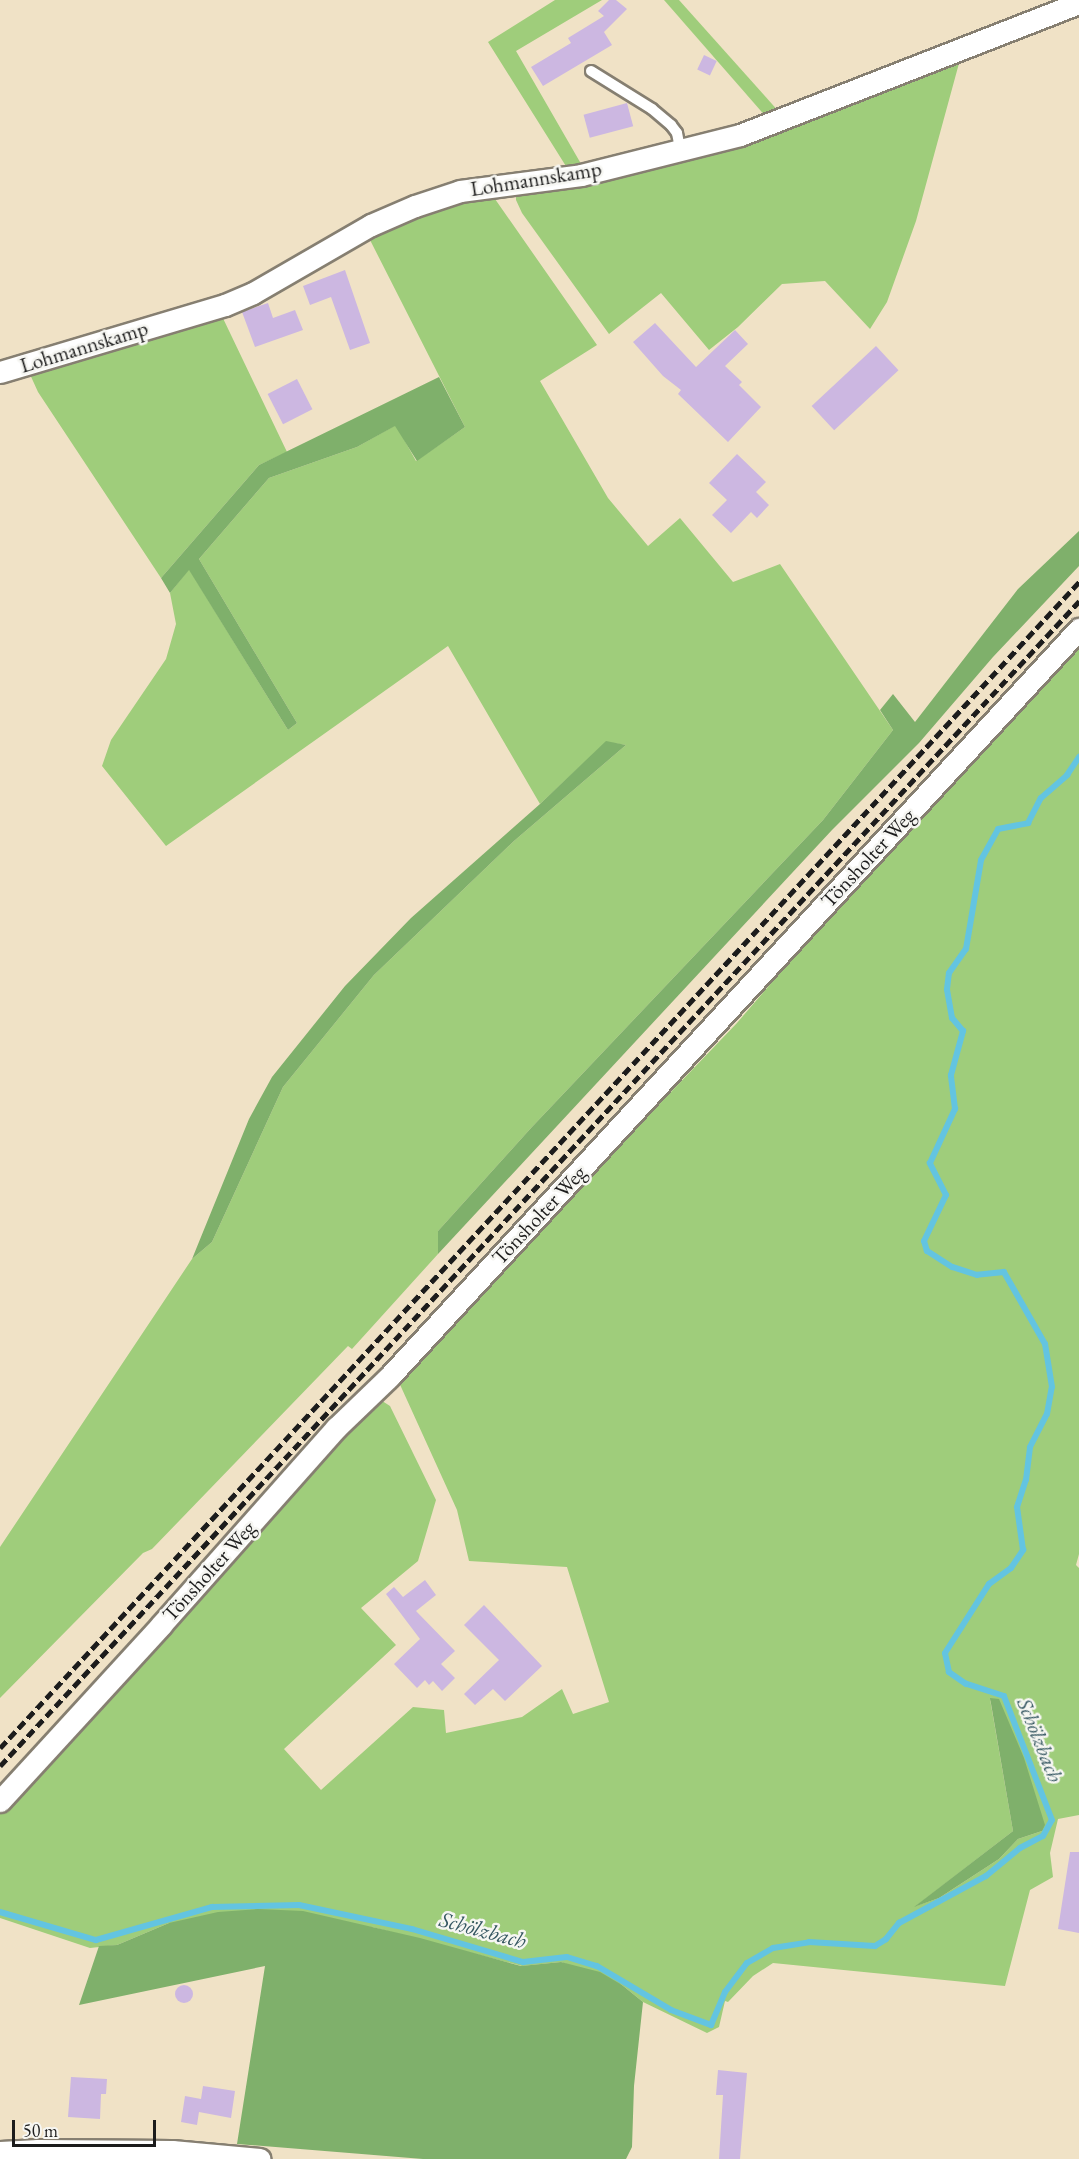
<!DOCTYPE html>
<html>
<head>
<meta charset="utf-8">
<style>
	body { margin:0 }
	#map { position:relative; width:1079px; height:2159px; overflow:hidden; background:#f0e2c6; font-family:"EB Garamond",serif }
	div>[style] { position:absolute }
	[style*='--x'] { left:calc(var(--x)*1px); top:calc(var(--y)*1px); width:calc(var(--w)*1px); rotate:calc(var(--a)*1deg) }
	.green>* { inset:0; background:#9fcd7b }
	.forest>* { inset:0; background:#7fb06b }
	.stream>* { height:6px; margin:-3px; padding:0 3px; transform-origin:3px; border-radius:3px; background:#63c4e1 }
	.building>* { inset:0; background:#ccb7e1; transform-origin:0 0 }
	.round { border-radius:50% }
	.roads { filter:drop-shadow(2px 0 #867f71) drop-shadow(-2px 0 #867f71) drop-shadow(0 2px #867f71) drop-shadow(0 -2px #867f71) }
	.service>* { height:10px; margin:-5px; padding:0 5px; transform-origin:5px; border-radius:5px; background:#fff }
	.minor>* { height:21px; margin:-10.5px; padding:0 10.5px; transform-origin:10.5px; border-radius:10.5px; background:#fff }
	.rail>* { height:4.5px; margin-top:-2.25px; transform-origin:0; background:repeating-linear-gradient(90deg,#1c1c1c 0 9px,transparent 0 13.5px) }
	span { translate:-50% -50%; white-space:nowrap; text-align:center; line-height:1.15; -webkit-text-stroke:5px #f6f6f2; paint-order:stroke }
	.street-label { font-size:21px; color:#1c1c1c }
	.water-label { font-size:22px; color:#355761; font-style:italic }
	.scale { position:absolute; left:12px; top:2120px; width:144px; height:27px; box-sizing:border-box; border:3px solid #1c1c1c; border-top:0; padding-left:8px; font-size:18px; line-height:21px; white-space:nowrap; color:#1c1c1c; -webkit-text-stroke:4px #f6f6f2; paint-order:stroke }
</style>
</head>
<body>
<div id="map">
	<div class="green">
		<div style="clip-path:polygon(555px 0,602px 0,516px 51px,584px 169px,569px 171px,488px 42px)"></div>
		<div style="clip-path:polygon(664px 0,679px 0,780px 113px,767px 118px)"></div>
		<div style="clip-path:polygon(961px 56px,916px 221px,887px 302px,870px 329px,825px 281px,782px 284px,738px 327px,709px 350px,661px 293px,609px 334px,522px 213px,516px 200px,516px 194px)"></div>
		<div style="clip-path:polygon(471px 197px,495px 199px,597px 345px,540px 381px,608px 498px,648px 546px,680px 518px,733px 582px,780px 564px,893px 730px,823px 820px,531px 1128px,438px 1231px,438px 1254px,352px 1349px,348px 1346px,152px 1549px,143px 1553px,0 1698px,0 1547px,192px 1259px,212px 1242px,283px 1087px,374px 975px,514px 841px,626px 745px,606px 742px,540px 804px,448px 646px,166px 846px,102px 766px,111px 740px,166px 659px,176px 624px,170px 593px,189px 569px,288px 730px,297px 723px,199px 559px,269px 478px,357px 447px,396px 425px,416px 461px,465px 427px,369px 238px,419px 211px)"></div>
		<div style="clip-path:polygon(220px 312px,287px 452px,259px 465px,161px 578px,38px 392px,28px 370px)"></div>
		<div style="clip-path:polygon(evenodd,1079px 639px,1079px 1554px,1076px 1565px,1079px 1568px,1079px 1815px,1058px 1819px,1050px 1853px,1053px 1877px,1030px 1890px,1005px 1986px,773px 1963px,753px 1976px,728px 2002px,725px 2001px,719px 2027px,707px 2033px,643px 2002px,622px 1985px,561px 1962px,522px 1966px,372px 1927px,169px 1923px,117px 1945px,90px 1948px,0 1918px,0 1813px,376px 1397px,390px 1406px,436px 1500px,418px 1561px,361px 1608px,396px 1645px,284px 1749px,321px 1790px,413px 1707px,444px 1710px,446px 1733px,522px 1717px,562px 1689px,573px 1714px,609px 1702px,567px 1567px,469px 1561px,457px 1510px,397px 1378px,737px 1023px,838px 905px,1079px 639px,990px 1699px,1042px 1831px,1018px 1839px,999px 1859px,939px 1898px,916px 1906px,1013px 1831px,990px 1699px)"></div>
	</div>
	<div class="forest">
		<div style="clip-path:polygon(439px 377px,465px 427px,417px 461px,395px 426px,357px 447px,269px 478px,199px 559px,297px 723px,288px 730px,189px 570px,170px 593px,161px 578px,259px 465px)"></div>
		<div style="clip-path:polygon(1079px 531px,1079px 566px,993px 657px,919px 743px,832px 830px,438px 1254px,438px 1231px,531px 1128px,823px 820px,893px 730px,880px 710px,893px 694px,915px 722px,1018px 589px)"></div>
		<div style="clip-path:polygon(606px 741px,626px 745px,514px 841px,374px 975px,283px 1087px,212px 1242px,192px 1259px,249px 1119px,272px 1077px,345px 986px,411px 918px,540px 804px)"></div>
		<div style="clip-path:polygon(990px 1698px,999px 1699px,1024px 1758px,1045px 1825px,1042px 1831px,1018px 1839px,999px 1859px,939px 1898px,914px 1907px,1013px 1831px)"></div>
		<div style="clip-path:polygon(258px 1909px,303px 1911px,420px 1938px,521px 1966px,561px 1962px,600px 1972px,622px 1985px,643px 2002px,634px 2086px,632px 2147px,626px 2159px,423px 2159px,237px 2144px,265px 1966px,79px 2005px,99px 1946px,117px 1945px,169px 1923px,218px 1912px)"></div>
	</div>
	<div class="stream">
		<div style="--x:0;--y:1912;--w:100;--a:16.3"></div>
		<div style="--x:96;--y:1940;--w:121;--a:-15.9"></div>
		<div style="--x:212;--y:1907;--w:87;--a:-1.3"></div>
		<div style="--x:299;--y:1905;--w:116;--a:12"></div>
		<div style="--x:412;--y:1929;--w:116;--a:16.6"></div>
		<div style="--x:523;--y:1962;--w:44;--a:-6.5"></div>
		<div style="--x:567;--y:1957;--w:31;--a:17"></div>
		<div style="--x:597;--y:1966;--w:86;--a:30.7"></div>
		<div style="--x:671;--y:2010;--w:43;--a:20.6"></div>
		<div style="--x:711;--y:2025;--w:36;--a:-67"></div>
		<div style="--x:725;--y:1992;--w:36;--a:-53"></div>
		<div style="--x:747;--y:1963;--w:30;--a:-30"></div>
		<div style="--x:773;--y:1948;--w:36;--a:-9"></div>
		<div style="--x:809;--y:1942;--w:66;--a:3.5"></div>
		<div style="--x:875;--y:1946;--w:13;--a:-32"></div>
		<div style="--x:886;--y:1939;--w:21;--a:-51"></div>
		<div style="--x:899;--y:1923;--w:99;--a:-28.4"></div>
		<div style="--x:986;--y:1876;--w:44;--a:-39.5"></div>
		<div style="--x:1020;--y:1848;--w:26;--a:-28"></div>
		<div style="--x:1043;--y:1836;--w:18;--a:-61"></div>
		<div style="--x:1052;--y:1820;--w:133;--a:-111.2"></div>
		<div style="--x:1004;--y:1696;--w:40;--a:-162"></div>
		<div style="--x:966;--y:1684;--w:21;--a:-145"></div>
		<div style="--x:949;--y:1672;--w:19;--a:-102"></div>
		<div style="--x:945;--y:1653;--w:82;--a:-57.5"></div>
		<div style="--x:989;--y:1584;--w:27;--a:-36"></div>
		<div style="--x:1011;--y:1568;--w:22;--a:-56"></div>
		<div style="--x:1023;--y:1550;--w:43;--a:-97.9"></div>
		<div style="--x:1017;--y:1507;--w:28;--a:-72"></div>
		<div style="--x:1026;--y:1480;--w:33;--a:-83"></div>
		<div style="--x:1030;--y:1447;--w:37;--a:-63"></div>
		<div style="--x:1047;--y:1414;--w:27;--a:-80"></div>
		<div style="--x:1052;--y:1387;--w:44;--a:-99.2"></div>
		<div style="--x:1045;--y:1344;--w:83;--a:-119.7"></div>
		<div style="--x:1004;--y:1272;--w:27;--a:174"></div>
		<div style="--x:977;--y:1275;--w:26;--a:-162"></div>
		<div style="--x:952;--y:1267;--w:30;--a:-147"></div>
		<div style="--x:927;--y:1251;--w:10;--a:-107"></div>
		<div style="--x:924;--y:1241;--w:51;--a:-64.4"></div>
		<div style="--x:946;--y:1195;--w:36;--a:-117"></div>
		<div style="--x:930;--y:1163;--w:60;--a:-65.2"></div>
		<div style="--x:955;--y:1109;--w:34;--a:-97"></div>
		<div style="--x:951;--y:1075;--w:46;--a:-74.7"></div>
		<div style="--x:963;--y:1031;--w:17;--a:-130"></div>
		<div style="--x:952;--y:1018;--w:29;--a:-100"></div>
		<div style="--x:947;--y:989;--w:16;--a:-83"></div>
		<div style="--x:949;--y:973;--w:29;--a:-55"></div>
		<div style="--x:966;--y:949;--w:90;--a:-80.4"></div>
		<div style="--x:981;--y:860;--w:35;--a:-61"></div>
		<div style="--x:998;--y:829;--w:31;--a:-11"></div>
		<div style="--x:1028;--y:823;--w:28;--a:-63"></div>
		<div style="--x:1041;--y:798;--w:35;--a:-41"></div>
		<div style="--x:1067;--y:775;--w:22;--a:-56"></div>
	</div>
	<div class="building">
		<div style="clip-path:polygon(609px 0,616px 0,627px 9px,604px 32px,612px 45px,543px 86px,531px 67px,571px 43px,568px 38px,604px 16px,598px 11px)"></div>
		<div style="left:704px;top:55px;width:14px;height:16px;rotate:25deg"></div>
		<div style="left:627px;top:103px;width:24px;height:45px;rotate:75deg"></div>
		<div style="clip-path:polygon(345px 270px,370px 343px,350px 350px,331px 297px,310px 305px,303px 286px)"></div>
		<div style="clip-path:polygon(268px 303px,273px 318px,295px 310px,303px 330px,255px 347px,242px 312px)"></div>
		<div style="clip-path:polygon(655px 323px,696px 367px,735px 330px,748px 344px,725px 366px,742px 382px,739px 385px,761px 407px,728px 442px,678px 394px,681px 390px,663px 376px,633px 342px)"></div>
		<div style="left:876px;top:346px;width:33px;height:88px;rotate:47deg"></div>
		<div style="left:297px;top:379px;width:34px;height:33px;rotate:63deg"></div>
		<div style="clip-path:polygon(737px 454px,766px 482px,756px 492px,769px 505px,757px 518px,751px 512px,731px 533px,712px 515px,727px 500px,709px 483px)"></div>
		<div style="clip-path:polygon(425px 1580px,436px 1595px,416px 1611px,455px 1651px,441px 1664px,455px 1678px,442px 1691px,433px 1681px,429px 1685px,425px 1680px,417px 1688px,394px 1664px,420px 1639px,386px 1594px,394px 1587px,403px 1597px)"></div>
		<div style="clip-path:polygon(484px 1605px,542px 1666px,505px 1701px,493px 1689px,475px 1705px,464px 1694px,499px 1660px,464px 1625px)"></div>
		<div style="clip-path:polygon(1070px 1852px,1079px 1852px,1079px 1933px,1058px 1929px)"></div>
		<div class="round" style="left:175px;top:1985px;width:18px;height:18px"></div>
		<div style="clip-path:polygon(718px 2070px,747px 2073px,740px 2159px,719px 2159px,723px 2095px,716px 2095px)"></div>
		<div style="clip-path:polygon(71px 2077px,107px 2079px,106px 2094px,101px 2094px,100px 2119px,68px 2117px)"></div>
		<div style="clip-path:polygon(203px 2086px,235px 2091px,231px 2118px,199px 2112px,197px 2125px,181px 2122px,185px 2096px,201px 2099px)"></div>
	</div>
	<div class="roads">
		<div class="service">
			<div style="--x:591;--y:71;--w:72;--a:31.9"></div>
			<div style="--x:652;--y:109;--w:25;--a:40"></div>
			<div style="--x:671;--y:125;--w:10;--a:53"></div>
			<div style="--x:677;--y:133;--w:16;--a:79"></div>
		</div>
		<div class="minor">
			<div style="--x:0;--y:372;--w:235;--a:-16.6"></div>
			<div style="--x:225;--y:305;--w:30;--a:-23"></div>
			<div style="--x:253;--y:293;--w:136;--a:-30"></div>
			<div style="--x:371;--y:225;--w:48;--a:-23.4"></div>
			<div style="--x:415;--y:206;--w:47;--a:-18.4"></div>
			<div style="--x:460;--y:191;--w:122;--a:-7.5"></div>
			<div style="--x:581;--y:175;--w:164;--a:-14.1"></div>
			<div style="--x:740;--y:135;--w:364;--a:-21.3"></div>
			<div style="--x:0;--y:1801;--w:239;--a:-47.5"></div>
			<div style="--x:161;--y:1625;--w:264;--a:-48.4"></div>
			<div style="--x:336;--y:1428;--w:74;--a:-43.9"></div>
			<div style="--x:389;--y:1377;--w:1018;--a:-47.31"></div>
			<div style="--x:0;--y:2152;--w:38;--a:-3"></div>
			<div style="--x:38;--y:2150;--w:134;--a:0.4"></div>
			<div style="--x:172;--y:2151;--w:88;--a:5.2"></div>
		</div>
	</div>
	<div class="rail">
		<div style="--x:0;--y:1748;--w:1589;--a:-47.22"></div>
		<div style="--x:0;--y:1766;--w:1588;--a:-47.19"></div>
	</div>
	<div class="street-label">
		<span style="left:536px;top:179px;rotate:-9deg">Lohmannskamp</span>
		<span style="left:84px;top:347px;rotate:-17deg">Lohmannskamp</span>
		<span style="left:868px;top:858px;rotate:-47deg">Tönsholter Weg</span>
		<span style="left:539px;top:1215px;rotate:-47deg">Tönsholter Weg</span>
		<span style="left:209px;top:1571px;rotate:-48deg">Tönsholter Weg</span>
	</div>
	<div class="water-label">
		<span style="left:1040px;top:1740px;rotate:68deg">Schölzbach</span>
		<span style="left:483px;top:1930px;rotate:15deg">Schölzbach</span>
	</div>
	<div class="scale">50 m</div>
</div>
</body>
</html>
